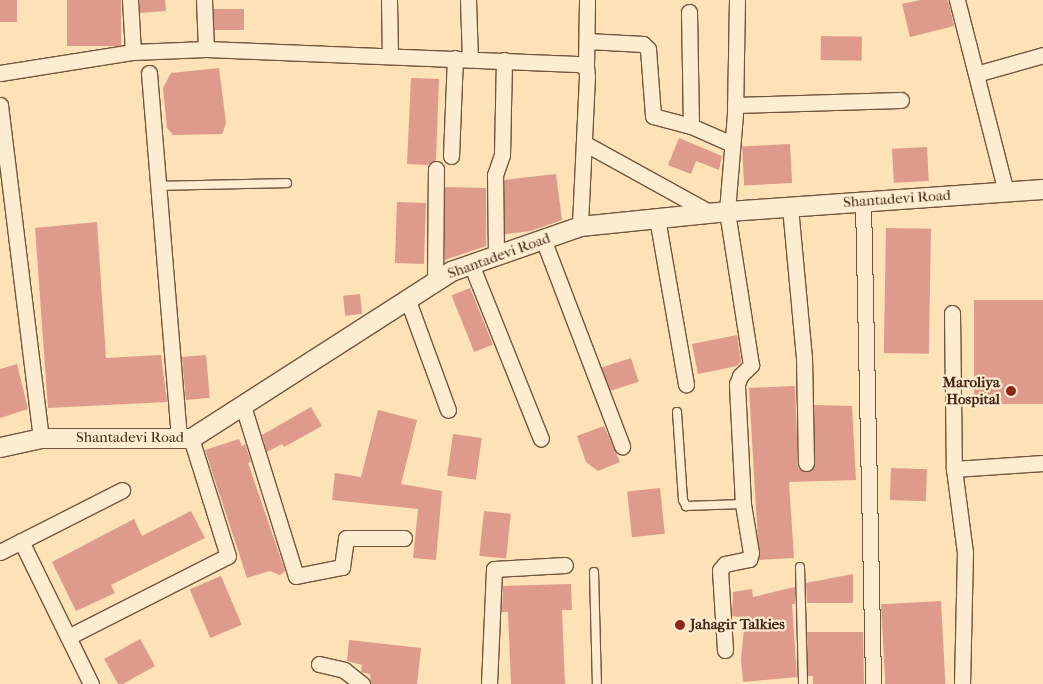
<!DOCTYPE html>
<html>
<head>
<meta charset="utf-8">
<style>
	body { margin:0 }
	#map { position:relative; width:1043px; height:684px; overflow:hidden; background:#fde2b7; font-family:"IM FELL French Canon",serif }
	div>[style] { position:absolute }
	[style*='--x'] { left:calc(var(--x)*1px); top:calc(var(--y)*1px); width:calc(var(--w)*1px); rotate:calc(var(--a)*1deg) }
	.building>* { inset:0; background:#de9a8a; transform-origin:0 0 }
	.roads { filter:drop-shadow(1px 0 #72553e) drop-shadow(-1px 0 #72553e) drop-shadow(0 1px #72553e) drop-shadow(0 -1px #72553e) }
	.service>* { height:8px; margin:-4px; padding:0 4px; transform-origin:4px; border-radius:4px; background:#feecd0 }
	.minor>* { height:15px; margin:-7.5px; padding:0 7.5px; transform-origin:7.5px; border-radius:7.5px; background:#feecd0 }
	.tertiary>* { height:19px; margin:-9.5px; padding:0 9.5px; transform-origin:9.5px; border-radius:9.5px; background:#feecd0 }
	.dots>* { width:14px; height:14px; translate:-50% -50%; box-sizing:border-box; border:2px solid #feecd0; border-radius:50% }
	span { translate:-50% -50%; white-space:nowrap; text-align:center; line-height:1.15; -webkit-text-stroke:4.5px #feecd0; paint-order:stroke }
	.street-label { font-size:15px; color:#442615 }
	.poi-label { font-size:15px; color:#442615; font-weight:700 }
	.right { translate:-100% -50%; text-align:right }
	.left { translate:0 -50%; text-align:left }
</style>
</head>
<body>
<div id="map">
	<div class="building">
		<div style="left:0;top:0;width:17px;height:22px"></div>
		<div style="left:67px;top:0;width:54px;height:46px"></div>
		<div style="clip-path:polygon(139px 0,165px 0,166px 11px,140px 13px)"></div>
		<div style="clip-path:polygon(920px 0,948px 0,954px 26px,910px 37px,902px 4px)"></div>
		<div style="left:214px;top:9px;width:30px;height:21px"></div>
		<div style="left:821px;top:36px;width:41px;height:24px;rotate:1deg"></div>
		<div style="clip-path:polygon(219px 68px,226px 123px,222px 134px,173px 135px,167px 128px,163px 88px,171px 73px)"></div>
		<div style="clip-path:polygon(411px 78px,439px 79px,436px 160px,428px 165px,407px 164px)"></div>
		<div style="clip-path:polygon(679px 138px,722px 156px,719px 170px,696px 161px,691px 174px,668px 165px)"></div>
		<div style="left:790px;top:144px;width:39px;height:48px;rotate:87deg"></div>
		<div style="left:927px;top:147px;width:34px;height:35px;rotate:87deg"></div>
		<div style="clip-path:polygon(556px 174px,562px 220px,531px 231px,505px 234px,504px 180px)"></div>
		<div style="clip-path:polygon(445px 187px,486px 188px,486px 246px,445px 260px)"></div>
		<div style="left:397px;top:202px;width:29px;height:61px;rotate:2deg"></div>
		<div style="clip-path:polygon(97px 222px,106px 358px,161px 355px,167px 402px,48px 408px,35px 228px)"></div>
		<div style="left:886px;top:228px;width:45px;height:125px;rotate:1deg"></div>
		<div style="left:470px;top:288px;width:61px;height:20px;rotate:68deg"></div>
		<div style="left:360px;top:294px;width:20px;height:17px;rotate:84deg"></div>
		<div style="left:974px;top:300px;width:69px;height:104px"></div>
		<div style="clip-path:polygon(737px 335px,741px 362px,737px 366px,698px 374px,692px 344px)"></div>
		<div style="left:206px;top:355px;width:43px;height:24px;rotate:85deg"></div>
		<div style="left:631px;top:358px;width:25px;height:31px;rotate:72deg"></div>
		<div style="clip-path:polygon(17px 364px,28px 409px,0 418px,0 369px)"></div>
		<div style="clip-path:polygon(795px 386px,798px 468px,807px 472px,814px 467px,814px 405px,852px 406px,856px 480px,789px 482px,794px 558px,759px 560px,749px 388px)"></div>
		<div style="clip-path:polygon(311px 407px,322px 426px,284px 447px,282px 444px,267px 452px,262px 435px)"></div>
		<div style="clip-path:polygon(378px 410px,417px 420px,401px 484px,442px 491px,436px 560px,413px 558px,418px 509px,332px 500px,335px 473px,361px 477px)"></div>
		<div style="clip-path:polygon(604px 426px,620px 462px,598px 471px,586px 462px,577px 436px)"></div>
		<div style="left:453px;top:434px;width:29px;height:42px;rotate:8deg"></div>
		<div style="clip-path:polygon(239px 439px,242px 446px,245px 444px,251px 462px,248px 463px,285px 571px,280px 575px,270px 571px,247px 578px,205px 450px)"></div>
		<div style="left:891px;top:468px;width:36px;height:32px;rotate:2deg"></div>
		<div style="left:660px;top:488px;width:46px;height:33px;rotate:84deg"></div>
		<div style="clip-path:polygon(191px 511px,205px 538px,111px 585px,115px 593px,76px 611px,52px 562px,134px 519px,142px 536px)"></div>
		<div style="left:484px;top:511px;width:27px;height:45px;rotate:6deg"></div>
		<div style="clip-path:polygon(853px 574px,853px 603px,807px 603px,806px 583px)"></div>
		<div style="left:221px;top:576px;width:53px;height:34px;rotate:67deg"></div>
		<div style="clip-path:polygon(571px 584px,572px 610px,562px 610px,565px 684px,511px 684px,508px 612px,502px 612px,503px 586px)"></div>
		<div style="clip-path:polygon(795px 587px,795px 604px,792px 604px,797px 677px,743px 682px,741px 659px,745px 618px,732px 616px,733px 592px,752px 589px,753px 597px)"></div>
		<div style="left:941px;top:601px;width:83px;height:60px;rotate:87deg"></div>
		<div style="clip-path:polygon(807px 632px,863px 632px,864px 684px,813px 684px,813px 676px,808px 676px)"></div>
		<div style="left:140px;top:639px;width:31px;height:41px;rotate:61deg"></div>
		<div style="clip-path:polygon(349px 640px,421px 648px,417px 684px,371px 684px,370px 674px,361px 672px,362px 665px,347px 661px)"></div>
	</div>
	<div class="roads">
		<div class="service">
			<div style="--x:158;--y:186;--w:129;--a:-1.3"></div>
			<div style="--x:677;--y:412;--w:88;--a:86.1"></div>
			<div style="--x:683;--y:500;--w:7;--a:63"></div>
			<div style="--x:686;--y:506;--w:57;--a:-2"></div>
			<div style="--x:800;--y:567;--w:117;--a:88.5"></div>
			<div style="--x:594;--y:572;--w:112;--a:88.5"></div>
		</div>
		<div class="minor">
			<div style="--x:130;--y:0;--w:52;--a:86.7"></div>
			<div style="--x:204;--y:0;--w:49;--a:87.7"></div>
			<div style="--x:389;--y:0;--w:55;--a:89"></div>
			<div style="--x:468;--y:0;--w:59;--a:88.1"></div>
			<div style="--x:957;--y:0;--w:195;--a:75.7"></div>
			<div style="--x:689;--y:12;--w:114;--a:89"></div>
			<div style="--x:587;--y:41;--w:56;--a:3.1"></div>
			<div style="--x:643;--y:44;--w:7;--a:45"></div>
			<div style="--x:648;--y:49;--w:67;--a:85.7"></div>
			<div style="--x:653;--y:116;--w:39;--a:15"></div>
			<div style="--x:691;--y:126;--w:45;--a:23.7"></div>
			<div style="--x:586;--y:66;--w:66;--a:-89.1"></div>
			<div style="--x:0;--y:73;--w:135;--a:-9"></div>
			<div style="--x:133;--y:52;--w:73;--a:-2.4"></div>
			<div style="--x:206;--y:49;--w:371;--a:2.3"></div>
			<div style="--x:577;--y:64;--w:9;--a:13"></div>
			<div style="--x:586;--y:66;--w:10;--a:84"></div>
			<div style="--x:587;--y:76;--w:150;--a:92.7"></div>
			<div style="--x:149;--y:73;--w:366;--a:85.3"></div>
			<div style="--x:976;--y:74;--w:70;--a:-15.8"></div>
			<div style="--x:0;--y:105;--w:336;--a:83"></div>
			<div style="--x:735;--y:105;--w:166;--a:-1.7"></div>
			<div style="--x:584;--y:143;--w:145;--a:28.9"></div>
			<div style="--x:451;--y:156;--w:98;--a:-87.7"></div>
			<div style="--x:863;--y:202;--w:482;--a:88.8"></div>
			<div style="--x:790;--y:207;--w:152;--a:84.7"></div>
			<div style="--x:804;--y:358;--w:105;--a:88.9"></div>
			<div style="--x:657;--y:218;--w:169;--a:80.1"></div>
			<div style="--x:543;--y:239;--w:222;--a:69.1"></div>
			<div style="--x:496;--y:255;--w:80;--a:-90.7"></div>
			<div style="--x:495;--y:175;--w:21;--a:-71"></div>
			<div style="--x:502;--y:155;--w:95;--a:-88.8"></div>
			<div style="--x:471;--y:264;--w:188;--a:68.2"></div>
			<div style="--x:435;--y:281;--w:112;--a:-89.5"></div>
			<div style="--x:407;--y:298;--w:119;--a:69.9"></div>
			<div style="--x:952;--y:313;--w:156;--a:89.3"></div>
			<div style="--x:954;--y:469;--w:84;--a:82.5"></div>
			<div style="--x:965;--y:552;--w:132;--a:91.3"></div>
			<div style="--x:243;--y:406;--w:178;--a:72.7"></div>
			<div style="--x:296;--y:576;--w:47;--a:-11.1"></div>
			<div style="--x:342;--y:567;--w:29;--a:-82"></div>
			<div style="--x:346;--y:538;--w:58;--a:0"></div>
			<div style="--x:954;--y:469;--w:89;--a:-3.9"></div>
			<div style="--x:21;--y:541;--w:159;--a:63.9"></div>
			<div style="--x:0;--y:552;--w:137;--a:-26.9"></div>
			<div style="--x:68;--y:637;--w:179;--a:-26.9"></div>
			<div style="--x:228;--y:556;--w:124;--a:-107.4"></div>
			<div style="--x:725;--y:650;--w:80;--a:-93.6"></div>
			<div style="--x:720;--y:570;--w:8;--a:-50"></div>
			<div style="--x:725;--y:564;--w:25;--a:-12"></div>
			<div style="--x:749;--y:559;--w:6;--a:-72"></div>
			<div style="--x:751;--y:553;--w:50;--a:-99.3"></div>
			<div style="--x:743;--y:504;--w:120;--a:-92.9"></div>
			<div style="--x:737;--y:384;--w:9;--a:-69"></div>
			<div style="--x:740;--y:376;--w:16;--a:-45"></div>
			<div style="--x:751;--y:365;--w:156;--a:-98.9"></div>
			<div style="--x:727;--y:211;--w:97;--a:-85.3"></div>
			<div style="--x:735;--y:114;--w:114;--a:-89"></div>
			<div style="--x:319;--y:664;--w:26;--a:13"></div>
			<div style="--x:344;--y:670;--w:23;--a:38"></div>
			<div style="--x:489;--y:684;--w:115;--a:-87.5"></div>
			<div style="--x:494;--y:569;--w:71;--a:-3.2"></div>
		</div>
		<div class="tertiary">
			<div style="--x:0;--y:447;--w:42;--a:-12.4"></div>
			<div style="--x:41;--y:438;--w:150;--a:0"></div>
			<div style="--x:191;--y:438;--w:309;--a:-32.7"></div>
			<div style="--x:451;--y:271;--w:137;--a:-19.2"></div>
			<div style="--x:580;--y:226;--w:148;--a:-5.8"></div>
			<div style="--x:727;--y:211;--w:317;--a:-4"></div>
		</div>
	</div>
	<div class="dots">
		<div style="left:1011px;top:391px;background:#8f2418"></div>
		<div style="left:680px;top:625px;background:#8f2418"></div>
	</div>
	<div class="street-label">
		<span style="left:897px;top:199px;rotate:-4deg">Shantadevi Road</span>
		<span style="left:499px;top:256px;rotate:-20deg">Shantadevi Road</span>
		<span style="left:130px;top:438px">Shantadevi Road</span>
	</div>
	<div class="poi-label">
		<span class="right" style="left:1000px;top:391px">Maroliya<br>Hospital</span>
		<span class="left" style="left:690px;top:625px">Jahagir Talkies</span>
	</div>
</div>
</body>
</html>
